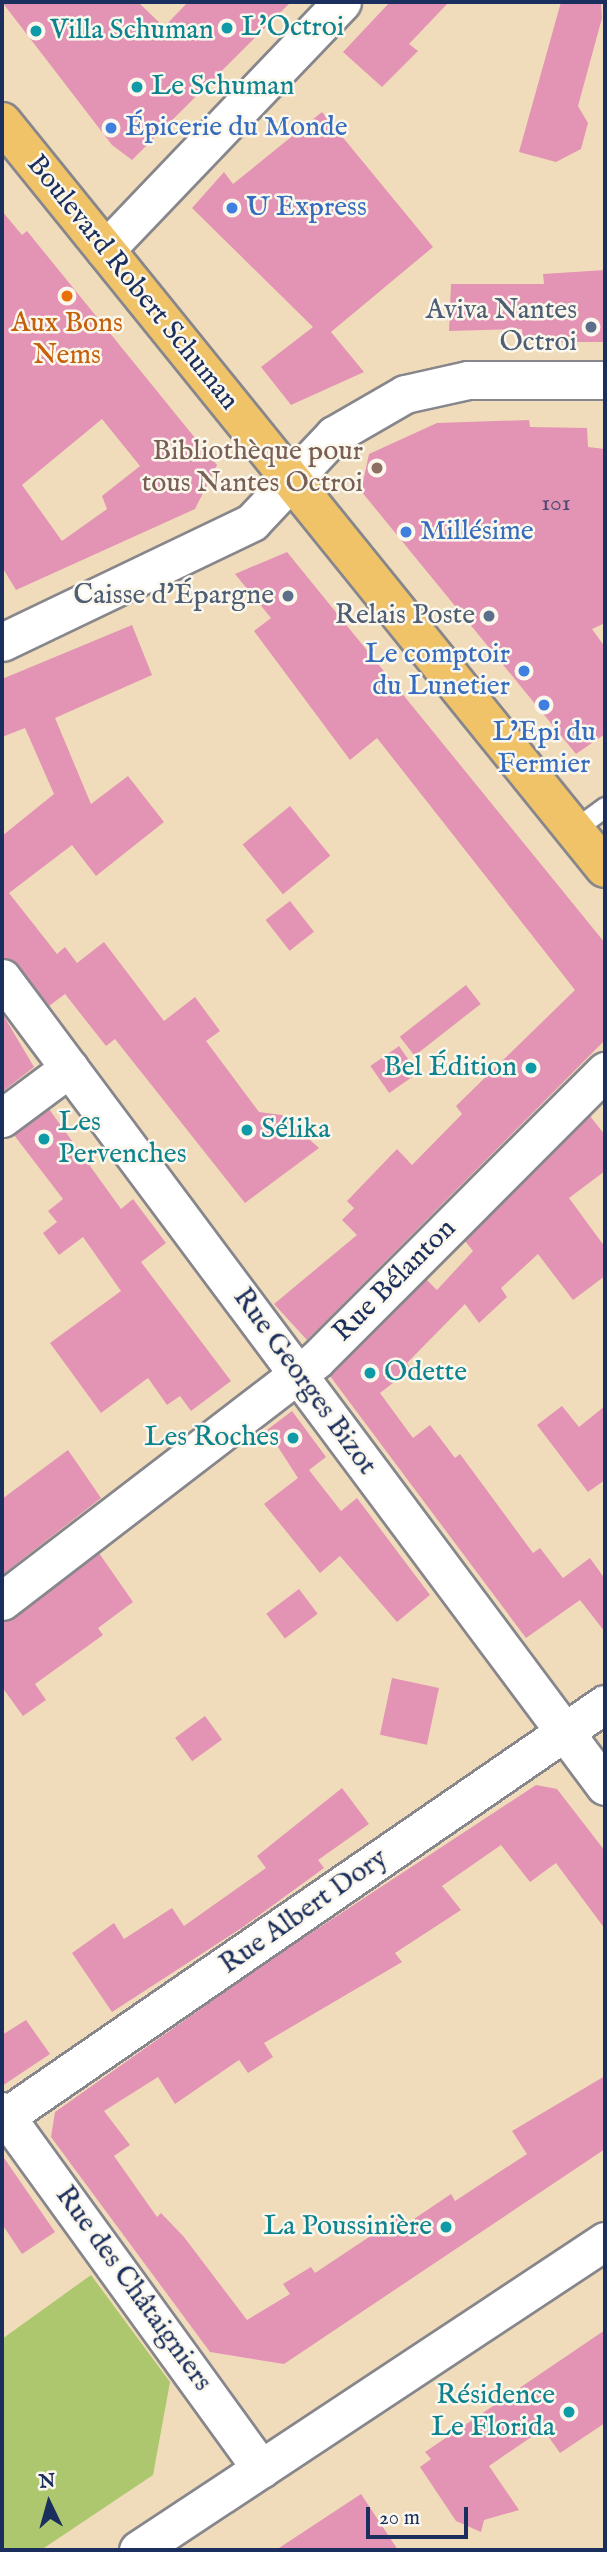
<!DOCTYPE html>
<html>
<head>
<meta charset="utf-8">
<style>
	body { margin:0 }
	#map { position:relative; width:607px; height:2552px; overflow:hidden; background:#f0dcba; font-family:"IM FELL English",serif }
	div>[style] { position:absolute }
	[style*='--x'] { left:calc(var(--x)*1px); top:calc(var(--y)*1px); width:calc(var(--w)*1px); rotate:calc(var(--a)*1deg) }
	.green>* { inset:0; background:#acc76e }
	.building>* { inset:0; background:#e394b4; transform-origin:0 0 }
	.roads { filter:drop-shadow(2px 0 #86868c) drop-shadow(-2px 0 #86868c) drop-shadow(0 2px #86868c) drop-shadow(0 -2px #86868c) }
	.lane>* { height:19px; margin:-9.5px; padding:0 9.5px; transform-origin:9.5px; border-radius:9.5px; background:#fff }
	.street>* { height:37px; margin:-18.5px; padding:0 18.5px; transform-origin:18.5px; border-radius:18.5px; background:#fff }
	.primary>* { height:38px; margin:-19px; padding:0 19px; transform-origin:19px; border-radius:19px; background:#f0c369 }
	.dots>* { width:19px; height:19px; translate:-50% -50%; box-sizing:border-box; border:4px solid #fbf7ec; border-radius:50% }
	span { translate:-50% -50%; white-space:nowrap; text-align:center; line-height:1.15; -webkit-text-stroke:5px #fbf7ec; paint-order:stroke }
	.number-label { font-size:24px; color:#4d4874 }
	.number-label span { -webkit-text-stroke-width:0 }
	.culture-label { font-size:28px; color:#0d838f }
	.left { translate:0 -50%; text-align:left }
	.right { translate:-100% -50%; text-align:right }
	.shop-label { font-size:28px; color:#366cbe }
	.street-label { font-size:28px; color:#1b2f5e }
	.service-label { font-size:28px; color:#4e5e75 }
	.food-label { font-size:28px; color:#c56008 }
	.education-label { font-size:28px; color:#785e54 }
	.frame { position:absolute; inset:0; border:4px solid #1b2f5e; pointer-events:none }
	.north { position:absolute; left:14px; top:2468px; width:70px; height:70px; -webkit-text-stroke:5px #fbf7ec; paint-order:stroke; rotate:355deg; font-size:19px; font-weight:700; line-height:28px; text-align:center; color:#1b2f5e }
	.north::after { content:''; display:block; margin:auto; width:24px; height:32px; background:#1b2f5e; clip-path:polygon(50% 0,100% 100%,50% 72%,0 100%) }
	.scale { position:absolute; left:366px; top:2507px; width:102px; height:32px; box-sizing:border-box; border:4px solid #1b2f5e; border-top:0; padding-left:9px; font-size:21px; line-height:24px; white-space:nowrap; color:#1b2f5e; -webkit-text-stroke:5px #fbf7ec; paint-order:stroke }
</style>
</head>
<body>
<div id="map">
	<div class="green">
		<div style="clip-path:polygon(91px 2275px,170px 2382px,153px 2475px,41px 2550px,2px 2550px,2px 2339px)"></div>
	</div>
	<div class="building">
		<div style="clip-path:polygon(2px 2px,138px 2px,164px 27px,188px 2px,291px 2px,132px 160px,112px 145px)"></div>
		<div style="clip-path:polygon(390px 2px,449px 2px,409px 44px,418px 51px,382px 87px,343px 52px)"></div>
		<div style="clip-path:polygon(561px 2px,601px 2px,602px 18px,578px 106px,588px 123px,581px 149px,556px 162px,519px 152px)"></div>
		<div style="clip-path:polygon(322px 112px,433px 247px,331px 332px,364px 372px,291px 405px,261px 367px,313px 327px,192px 208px,224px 172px,233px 184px)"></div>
		<div style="clip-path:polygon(evenodd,2px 211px,22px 235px,27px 231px,217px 465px,195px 509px,16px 590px,2px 567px,2px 211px,102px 419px,140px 466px,102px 496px,107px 509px,62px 541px,22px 485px,102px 419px)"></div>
		<div style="clip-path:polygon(605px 270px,605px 342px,522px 342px,522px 329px,449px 331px,451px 284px,544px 284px,543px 274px)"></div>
		<div style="clip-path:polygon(529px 420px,530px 427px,587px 428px,588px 447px,605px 449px,605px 623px,592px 629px,605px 647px,605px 734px,576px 754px,361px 491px,369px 454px,437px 423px)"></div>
		<div style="clip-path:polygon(287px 552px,605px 943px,605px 1040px,307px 1340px,274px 1304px,357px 1235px,342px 1220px,354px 1208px,347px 1201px,397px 1149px,412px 1165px,462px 1114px,456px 1106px,575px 990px,377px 738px,350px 760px,254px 631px,271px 618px,235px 574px)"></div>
		<div style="clip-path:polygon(132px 625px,152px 675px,55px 718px,91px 804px,128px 776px,164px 822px,96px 876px,72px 845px,9px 893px,57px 954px,65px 947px,77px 963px,104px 942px,164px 1021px,195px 997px,220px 1031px,206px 1041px,259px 1112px,282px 1115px,319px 1148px,245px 1203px,115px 1039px,106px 1046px,65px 994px,49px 1006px,18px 965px,2px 957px,2px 836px,54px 794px,25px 728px,2px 737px,2px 679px)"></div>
		<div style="left:290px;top:806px;width:64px;height:61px;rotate:51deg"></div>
		<div style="left:290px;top:901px;width:39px;height:31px;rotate:52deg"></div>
		<div style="left:466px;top:985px;width:24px;height:84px;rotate:52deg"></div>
		<div style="clip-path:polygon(2px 1013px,34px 1067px,2px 1092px)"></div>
		<div style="left:399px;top:1046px;width:33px;height:35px;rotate:55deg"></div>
		<div style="clip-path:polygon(49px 1109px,121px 1209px,133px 1199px,166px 1243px,141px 1262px,231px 1381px,191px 1411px,180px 1396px,167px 1405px,148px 1378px,101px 1413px,50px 1343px,121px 1291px,83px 1237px,59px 1255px,43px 1233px,57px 1222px,48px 1211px,63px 1199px,14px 1135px)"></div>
		<div style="clip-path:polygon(590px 1116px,605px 1135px,605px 1171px,569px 1198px,605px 1247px,605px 1276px,573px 1300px,538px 1254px,501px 1288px,507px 1297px,479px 1323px,465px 1304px,407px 1363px,411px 1369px,380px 1393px,413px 1438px,430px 1425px,455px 1458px,460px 1454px,533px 1553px,540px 1548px,563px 1578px,590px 1558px,605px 1579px,605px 1632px,580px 1600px,526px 1638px,330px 1376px,426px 1279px,437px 1290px,473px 1251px,465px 1241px)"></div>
		<div style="clip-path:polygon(562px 1406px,579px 1427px,605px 1406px,605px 1480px,588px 1492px,537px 1425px)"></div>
		<div style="clip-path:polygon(292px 1411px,326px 1457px,309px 1470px,341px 1511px,357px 1498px,430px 1595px,397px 1622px,340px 1556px,320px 1573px,264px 1504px,298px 1478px,267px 1430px)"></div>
		<div style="clip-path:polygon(68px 1450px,101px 1498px,2px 1575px,2px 1499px)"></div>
		<div style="clip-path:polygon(99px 1553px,133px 1602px,98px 1628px,103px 1635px,35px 1684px,46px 1700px,23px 1716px,2px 1687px,2px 1622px)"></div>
		<div style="left:299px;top:1589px;width:31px;height:41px;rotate:53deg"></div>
		<div style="left:392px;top:1678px;width:48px;height:58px;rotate:12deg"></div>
		<div style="left:205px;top:1716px;width:29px;height:37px;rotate:54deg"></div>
		<div style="clip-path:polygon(536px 1785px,557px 1789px,605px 1851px,605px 1929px,556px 1863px,530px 1882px,501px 1845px,442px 1886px,461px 1910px,395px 1953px,402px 1962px,264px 2043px,273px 2057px,248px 2073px,239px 2060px,175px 2104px,158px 2077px,104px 2111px,130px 2145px,114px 2156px,157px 2217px,161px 2213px,184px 2237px,247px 2320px,290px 2294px,283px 2284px,311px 2267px,315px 2273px,399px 2217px,405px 2225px,451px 2194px,455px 2201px,527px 2154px,512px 2131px,605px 2076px,605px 2149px,284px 2364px,210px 2352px,51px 2137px,55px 2112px,267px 1962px)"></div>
		<div style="clip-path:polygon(342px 1788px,369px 1824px,318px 1860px,324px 1868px,243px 1927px,112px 2012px,72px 1953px,114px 1923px,124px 1939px,172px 1908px,184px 1926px,266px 1868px,257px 1856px)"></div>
		<div style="clip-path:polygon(26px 2020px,50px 2054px,2px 2086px,2px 2035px)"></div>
		<div style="clip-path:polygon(2px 2155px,55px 2232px,22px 2254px,2px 2224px)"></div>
		<div style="clip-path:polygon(605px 2330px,605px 2423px,560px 2453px,543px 2429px,489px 2466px,519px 2510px,484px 2520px,481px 2532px,456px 2521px,420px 2467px,431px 2459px,425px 2452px)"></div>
		<div style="clip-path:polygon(361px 2494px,398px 2550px,276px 2550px)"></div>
	</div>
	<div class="roads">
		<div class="lane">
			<div style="--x:576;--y:828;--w:36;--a:-36"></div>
		</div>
		<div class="street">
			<div style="--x:105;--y:250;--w:343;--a:-46.3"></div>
			<div style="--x:2;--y:642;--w:277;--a:-25.6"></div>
			<div style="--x:252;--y:522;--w:120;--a:-46.7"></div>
			<div style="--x:334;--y:435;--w:82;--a:-30"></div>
			<div style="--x:405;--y:394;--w:65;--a:-12.5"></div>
			<div style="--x:468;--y:380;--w:137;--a:0"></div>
			<div style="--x:2;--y:978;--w:1008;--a:53.27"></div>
			<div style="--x:2;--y:1118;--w:84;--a:-36.7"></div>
			<div style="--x:2;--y:1601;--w:396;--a:-37.5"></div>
			<div style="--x:316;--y:1360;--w:409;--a:-45"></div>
			<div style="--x:2;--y:2111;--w:442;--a:54.1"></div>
			<div style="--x:2;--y:2119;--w:732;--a:-34.54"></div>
			<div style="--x:138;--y:2550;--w:560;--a:-33.49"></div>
		</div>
		<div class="primary">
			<div style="--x:2;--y:122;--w:959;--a:51.05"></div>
		</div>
	</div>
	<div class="dots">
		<div style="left:227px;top:28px;background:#0f9aa8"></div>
		<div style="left:36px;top:31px;background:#0f9aa8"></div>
		<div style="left:137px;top:87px;background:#0f9aa8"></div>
		<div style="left:111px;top:128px;background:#3f7fe0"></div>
		<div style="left:232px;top:208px;background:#3f7fe0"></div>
		<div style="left:67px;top:296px;background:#e8710a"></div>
		<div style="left:591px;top:327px;background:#5c6f8a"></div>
		<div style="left:377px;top:468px;background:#8d6e63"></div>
		<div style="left:406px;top:532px;background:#3f7fe0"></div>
		<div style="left:288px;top:596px;background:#5c6f8a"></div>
		<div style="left:489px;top:616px;background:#5c6f8a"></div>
		<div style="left:524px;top:671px;background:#3f7fe0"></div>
		<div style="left:544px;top:705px;background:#3f7fe0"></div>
		<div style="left:531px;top:1068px;background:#0f9aa8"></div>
		<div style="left:247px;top:1130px;background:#0f9aa8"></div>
		<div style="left:44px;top:1139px;background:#0f9aa8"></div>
		<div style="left:370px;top:1373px;background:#0f9aa8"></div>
		<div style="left:293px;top:1438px;background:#0f9aa8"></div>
		<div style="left:446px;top:2227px;background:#0f9aa8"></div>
		<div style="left:569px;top:2412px;background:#0f9aa8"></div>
	</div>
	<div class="number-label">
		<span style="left:556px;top:504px">101</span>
	</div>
	<div class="culture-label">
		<span class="left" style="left:241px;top:28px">L'Octroi</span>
		<span class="left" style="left:50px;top:31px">Villa Schuman</span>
		<span class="left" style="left:151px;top:87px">Le Schuman</span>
		<span class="right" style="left:517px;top:1068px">Bel Édition</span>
		<span class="left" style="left:58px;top:1139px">Les<br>Pervenches</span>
		<span class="left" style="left:261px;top:1130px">Sélika</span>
		<span class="left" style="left:384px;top:1373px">Odette</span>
		<span class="right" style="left:279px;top:1438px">Les Roches</span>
		<span class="right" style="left:432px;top:2227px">La Poussinière</span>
		<span class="right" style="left:555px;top:2412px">Résidence<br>Le Florida</span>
	</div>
	<div class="shop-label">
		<span class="left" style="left:125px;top:128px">Épicerie du Monde</span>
		<span class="left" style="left:246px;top:208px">U Express</span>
		<span class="left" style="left:420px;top:532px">Millésime</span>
		<span class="right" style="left:510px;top:671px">Le comptoir<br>du Lunetier</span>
		<span style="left:544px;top:749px">L’Epi du<br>Fermier</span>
	</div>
	<div class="street-label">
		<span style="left:132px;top:283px;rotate:51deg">Boulevard Robert Schuman</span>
		<span style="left:395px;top:1281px;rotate:-45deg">Rue Bélanton</span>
		<span style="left:304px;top:1382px;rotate:54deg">Rue Georges Bizot</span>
		<span style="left:304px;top:1912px;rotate:-35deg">Rue Albert Dory</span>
		<span style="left:133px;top:2289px;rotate:54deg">Rue des Châtaigniers</span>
	</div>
	<div class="service-label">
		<span class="right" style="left:577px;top:327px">Aviva Nantes<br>Octroi</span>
		<span class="right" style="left:274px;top:596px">Caisse d'Épargne</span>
		<span class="right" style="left:475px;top:616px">Relais Poste</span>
	</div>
	<div class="food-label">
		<span style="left:67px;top:340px">Aux Bons<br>Nems</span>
	</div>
	<div class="education-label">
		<span class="right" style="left:363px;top:468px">Bibliothèque pour<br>tous Nantes Octroi</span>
	</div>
	<div class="frame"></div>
	<div class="north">N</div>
	<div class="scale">20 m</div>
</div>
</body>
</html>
